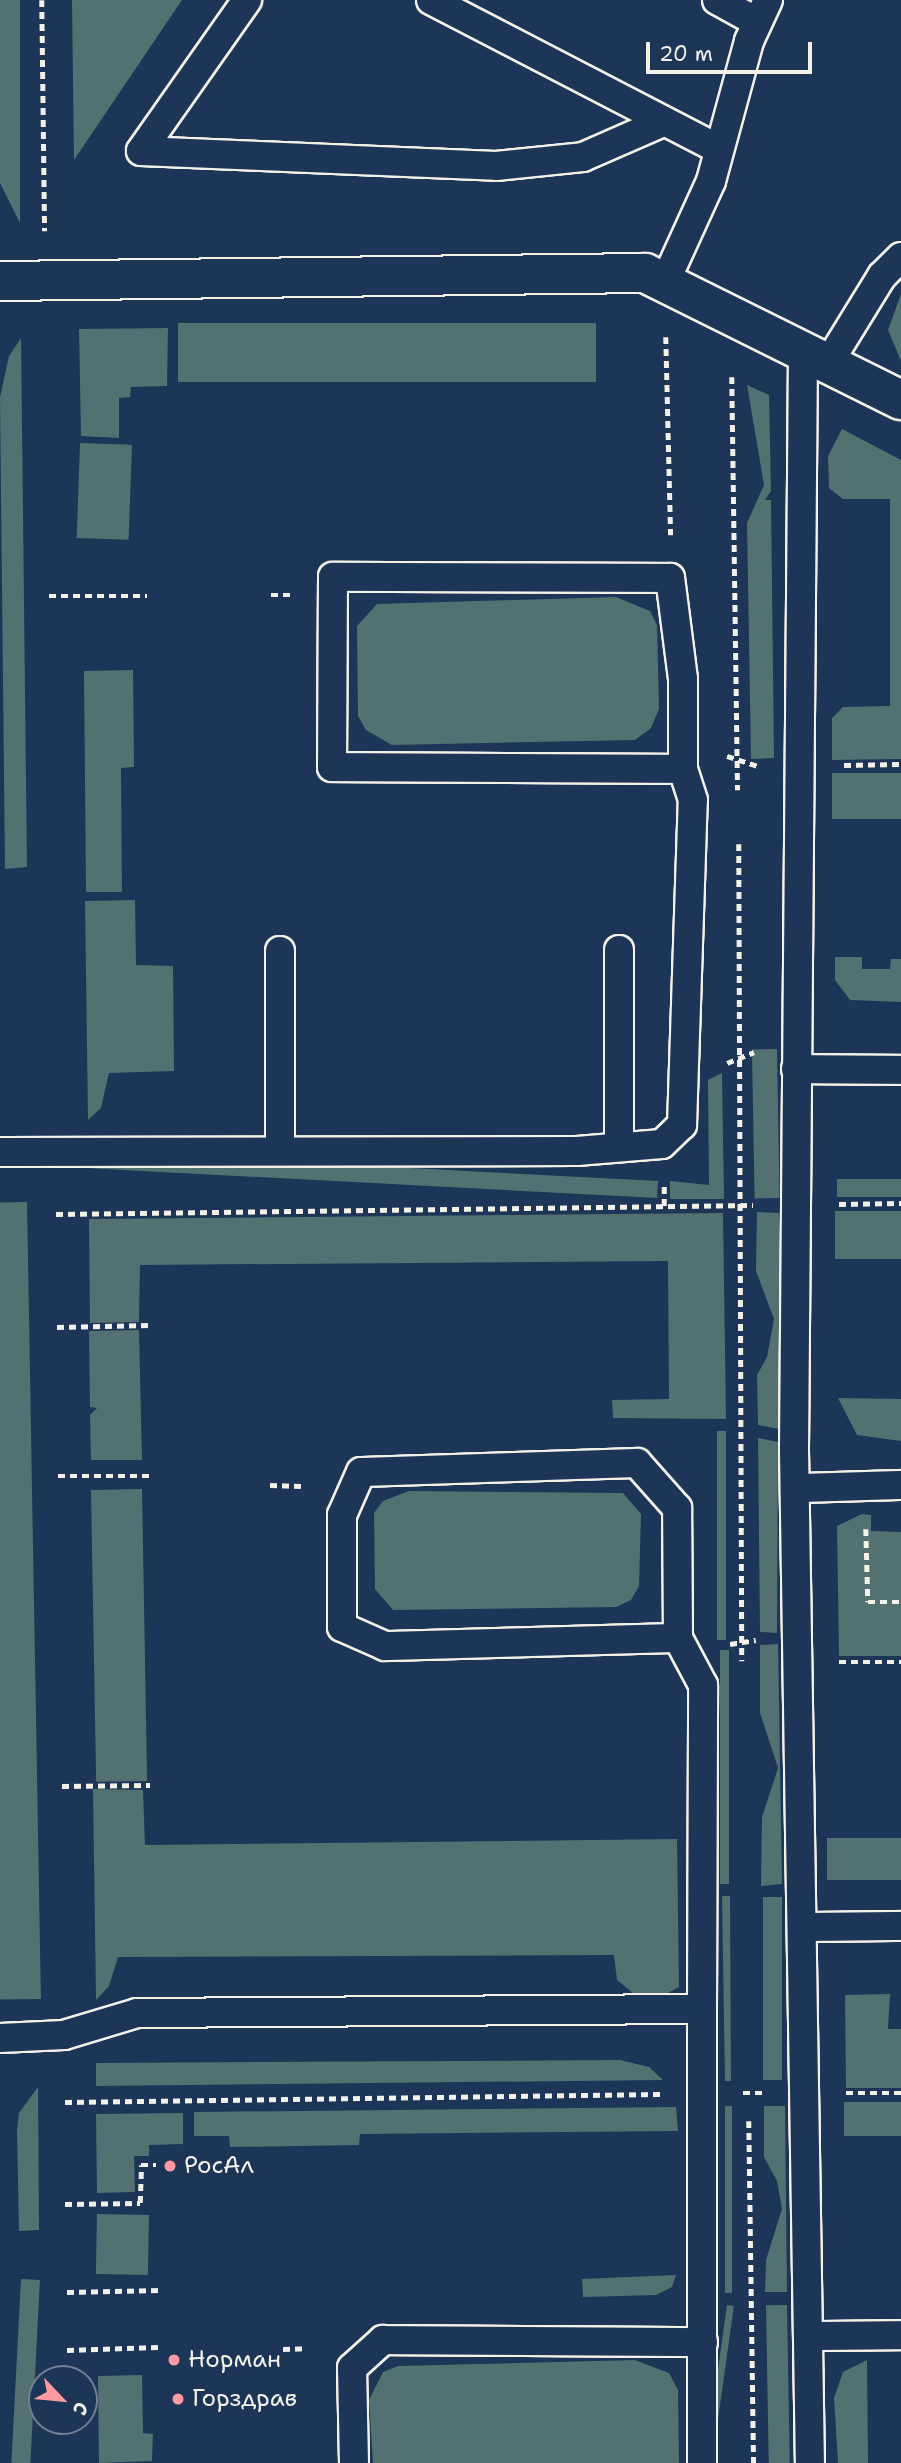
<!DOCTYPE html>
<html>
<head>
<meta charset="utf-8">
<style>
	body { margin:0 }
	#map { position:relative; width:901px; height:2463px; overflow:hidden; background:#1d3557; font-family:"Shantell Sans",sans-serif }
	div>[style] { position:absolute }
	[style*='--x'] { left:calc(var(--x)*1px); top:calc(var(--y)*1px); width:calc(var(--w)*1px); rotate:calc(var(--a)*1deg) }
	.green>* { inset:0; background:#527170; transform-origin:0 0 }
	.path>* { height:4.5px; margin-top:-2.25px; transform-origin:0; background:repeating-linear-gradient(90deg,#f4f1e8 0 7px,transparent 0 12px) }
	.roads { filter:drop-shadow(2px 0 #f4f1e8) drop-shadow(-2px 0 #f4f1e8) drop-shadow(0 2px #f4f1e8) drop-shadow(0 -2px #f4f1e8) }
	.service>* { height:28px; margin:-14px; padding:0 14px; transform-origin:14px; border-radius:14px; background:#1d3557 }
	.minor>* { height:38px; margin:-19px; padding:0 19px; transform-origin:19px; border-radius:19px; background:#1d3557 }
	.dots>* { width:19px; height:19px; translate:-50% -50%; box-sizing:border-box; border:4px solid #1d3557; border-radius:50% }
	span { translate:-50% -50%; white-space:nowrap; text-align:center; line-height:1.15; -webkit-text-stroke:5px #1d3557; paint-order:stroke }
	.poi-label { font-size:24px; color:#f4f1e8 }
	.left { translate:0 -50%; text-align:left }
	.north { position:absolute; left:28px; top:2365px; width:70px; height:70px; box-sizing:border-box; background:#1d3557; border:2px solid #738091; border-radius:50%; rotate:116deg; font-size:19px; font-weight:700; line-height:28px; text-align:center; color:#f4f1e8 }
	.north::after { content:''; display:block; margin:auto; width:24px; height:32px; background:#ff9aa2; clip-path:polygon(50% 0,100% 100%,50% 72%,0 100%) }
	.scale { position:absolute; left:646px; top:42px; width:166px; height:32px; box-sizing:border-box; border:4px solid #f4f1e8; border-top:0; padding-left:9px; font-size:21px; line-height:24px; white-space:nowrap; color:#f4f1e8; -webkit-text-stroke:5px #1d3557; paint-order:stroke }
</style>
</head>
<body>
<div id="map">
	<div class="green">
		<div style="clip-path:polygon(0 0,20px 0,20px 223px,0 183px)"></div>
		<div style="clip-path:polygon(72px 0,182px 0,74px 160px)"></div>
		<div style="clip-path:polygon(901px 294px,901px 361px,888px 330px)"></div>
		<div style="left:596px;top:323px;width:59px;height:418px;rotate:90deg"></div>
		<div style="clip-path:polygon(168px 328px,167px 386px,131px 387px,130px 397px,119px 398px,119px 438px,81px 436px,79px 329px)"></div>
		<div style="clip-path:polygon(21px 338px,27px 867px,5px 869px,0 397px,9px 356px)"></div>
		<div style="clip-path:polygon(747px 385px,769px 395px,771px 491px,765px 500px,771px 500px,774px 758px,751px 759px,747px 523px,764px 485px)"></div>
		<div style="clip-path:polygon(842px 429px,901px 460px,901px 759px,832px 760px,832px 718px,843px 707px,890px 706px,890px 499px,843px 499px,829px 488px,828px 456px)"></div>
		<div style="left:80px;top:443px;width:52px;height:95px;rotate:2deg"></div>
		<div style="clip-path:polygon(616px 597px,650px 611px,657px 625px,659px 709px,651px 728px,635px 740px,392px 745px,366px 730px,358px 716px,357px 626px,377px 604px)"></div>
		<div style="clip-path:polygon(133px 670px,134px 767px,121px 768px,122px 892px,86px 892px,84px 671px)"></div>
		<div style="left:832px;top:773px;width:69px;height:46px"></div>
		<div style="clip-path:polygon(135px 900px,136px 965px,173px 966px,174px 1071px,109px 1073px,101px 1108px,88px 1120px,85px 901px)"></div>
		<div style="clip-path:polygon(835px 957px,862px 957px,862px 969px,890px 969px,891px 959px,901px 959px,901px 1002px,850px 1000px,835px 980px)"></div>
		<div style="left:777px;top:1049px;width:149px;height:25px;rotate:89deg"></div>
		<div style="clip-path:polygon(722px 1073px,724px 1199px,670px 1199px,670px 1181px,709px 1185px,708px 1080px)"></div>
		<div style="left:837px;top:1179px;width:64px;height:18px"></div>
		<div style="left:658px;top:1181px;width:17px;height:568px;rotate:93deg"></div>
		<div style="left:27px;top:1202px;width:797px;height:51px;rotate:89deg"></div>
		<div style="left:835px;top:1211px;width:66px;height:48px"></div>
		<div style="clip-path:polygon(757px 1212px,779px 1213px,779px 1429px,758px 1425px,757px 1375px,767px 1357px,774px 1319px,756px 1271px)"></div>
		<div style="clip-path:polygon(723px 1213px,726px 1419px,613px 1418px,612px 1400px,669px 1399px,668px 1261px,140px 1265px,139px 1322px,90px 1323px,89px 1219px)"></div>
		<div style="clip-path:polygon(139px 1330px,142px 1460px,91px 1460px,90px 1415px,97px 1408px,90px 1407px,89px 1331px)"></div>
		<div style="clip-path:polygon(838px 1398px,901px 1399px,901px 1441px,857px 1435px)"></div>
		<div style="left:717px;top:1431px;width:9px;height:209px"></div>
		<div style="clip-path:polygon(758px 1438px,778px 1442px,777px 1633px,760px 1632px)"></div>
		<div style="left:142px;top:1489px;width:292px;height:51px;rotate:89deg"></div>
		<div style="clip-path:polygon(409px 1491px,623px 1493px,641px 1514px,639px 1586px,631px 1600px,616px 1607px,393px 1610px,375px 1589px,374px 1513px,383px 1501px)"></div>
		<div style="clip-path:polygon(862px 1514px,871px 1515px,871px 1531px,901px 1532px,901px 1656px,839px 1656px,837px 1526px)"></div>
		<div style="clip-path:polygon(778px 1644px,782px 1884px,761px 1886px,762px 1817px,778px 1768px,760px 1713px,760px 1645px)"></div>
		<div style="left:729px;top:1650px;width:234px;height:9px;rotate:90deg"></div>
		<div style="clip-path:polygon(93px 1789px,143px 1790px,145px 1845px,677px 1839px,679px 1987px,653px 2001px,634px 1994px,617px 1980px,614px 1955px,118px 1957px,109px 1986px,96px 2000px)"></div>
		<div style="left:901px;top:1838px;width:42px;height:74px;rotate:90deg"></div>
		<div style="clip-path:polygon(722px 1896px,730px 1896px,731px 2081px,725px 2081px)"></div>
		<div style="left:763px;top:1897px;width:19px;height:183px"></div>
		<div style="clip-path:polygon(890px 1994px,888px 2029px,901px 2029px,901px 2088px,846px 2088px,845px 1995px)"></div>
		<div style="clip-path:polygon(620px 2060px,649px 2067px,663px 2080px,96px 2086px,96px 2063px)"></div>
		<div style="clip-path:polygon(38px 2087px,39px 2230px,19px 2231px,17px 2131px,19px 2113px)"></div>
		<div style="left:844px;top:2102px;width:57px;height:34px"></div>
		<div style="left:725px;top:2106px;width:7px;height:187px"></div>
		<div style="clip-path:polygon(764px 2106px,785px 2106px,787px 2292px,765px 2292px,766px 2260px,782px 2209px,777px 2181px,764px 2157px)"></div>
		<div style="clip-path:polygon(676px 2107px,678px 2131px,360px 2134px,359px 2145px,230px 2147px,229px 2136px,194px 2136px,194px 2112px)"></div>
		<div style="clip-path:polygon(183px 2113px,183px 2144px,149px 2145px,149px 2156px,134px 2156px,135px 2192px,97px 2193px,96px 2114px)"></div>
		<div style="left:97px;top:2214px;width:52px;height:60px;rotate:1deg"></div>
		<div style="clip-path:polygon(676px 2275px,672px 2287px,656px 2295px,583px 2297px,582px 2279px)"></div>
		<div style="left:21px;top:2279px;width:19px;height:184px;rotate:3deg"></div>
		<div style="left:727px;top:2305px;width:7px;height:158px;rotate:8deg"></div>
		<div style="left:787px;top:2305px;width:158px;height:21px;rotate:89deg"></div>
		<div style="clip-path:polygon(635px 2360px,669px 2373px,678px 2390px,679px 2463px,373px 2463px,369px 2400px,383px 2372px,398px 2366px)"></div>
		<div style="clip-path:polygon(867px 2360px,868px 2463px,838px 2463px,834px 2398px,843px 2372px)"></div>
		<div style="clip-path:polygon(142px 2375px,143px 2433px,153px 2434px,152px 2461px,99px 2463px,98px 2376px)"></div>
	</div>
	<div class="path">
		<div style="--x:42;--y:0;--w:231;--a:89.3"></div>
		<div style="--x:666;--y:337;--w:198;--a:88.6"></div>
		<div style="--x:732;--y:377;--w:413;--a:89.2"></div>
		<div style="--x:271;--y:595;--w:20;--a:0"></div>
		<div style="--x:49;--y:596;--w:98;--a:0"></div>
		<div style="--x:727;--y:756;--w:33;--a:18"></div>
		<div style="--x:844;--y:765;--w:57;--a:-1"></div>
		<div style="--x:739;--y:844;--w:817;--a:89.79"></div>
		<div style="--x:727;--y:1063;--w:29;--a:-22"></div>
		<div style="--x:839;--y:1204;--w:62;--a:-0.9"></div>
		<div style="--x:664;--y:1206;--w:20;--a:-90"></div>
		<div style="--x:56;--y:1214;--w:697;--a:-0.74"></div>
		<div style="--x:57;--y:1327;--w:93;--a:-1.2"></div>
		<div style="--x:58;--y:1476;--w:91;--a:0"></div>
		<div style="--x:270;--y:1485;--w:31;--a:2"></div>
		<div style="--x:866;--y:1529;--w:73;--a:88.4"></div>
		<div style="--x:868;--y:1602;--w:33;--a:0"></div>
		<div style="--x:730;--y:1644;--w:26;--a:-9"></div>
		<div style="--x:839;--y:1662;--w:62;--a:0"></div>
		<div style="--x:62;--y:1786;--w:88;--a:-0.7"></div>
		<div style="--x:743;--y:2093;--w:20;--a:0"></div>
		<div style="--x:846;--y:2093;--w:55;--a:0"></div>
		<div style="--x:65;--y:2102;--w:596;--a:-0.77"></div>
		<div style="--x:749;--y:2121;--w:342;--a:89.2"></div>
		<div style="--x:65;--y:2204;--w:75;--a:-0.8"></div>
		<div style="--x:140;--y:2203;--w:38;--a:-88"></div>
		<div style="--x:141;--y:2165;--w:15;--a:0"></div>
		<div style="--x:67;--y:2292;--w:94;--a:-1.2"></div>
		<div style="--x:283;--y:2349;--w:24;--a:-2"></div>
		<div style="--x:67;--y:2350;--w:91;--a:-1.9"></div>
	</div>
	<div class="roads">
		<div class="service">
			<div style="--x:247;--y:0;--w:184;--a:125.1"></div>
			<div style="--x:141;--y:151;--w:355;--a:2.4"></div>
			<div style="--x:496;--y:166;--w:87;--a:-5.9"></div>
			<div style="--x:583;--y:157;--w:87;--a:-23.6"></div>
			<div style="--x:431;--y:0;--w:324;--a:27.4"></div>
			<div style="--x:717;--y:0;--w:46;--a:28.8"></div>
			<div style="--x:665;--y:282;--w:111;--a:-65.5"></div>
			<div style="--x:711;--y:181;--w:145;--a:-74.8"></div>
			<div style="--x:749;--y:41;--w:45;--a:-65.1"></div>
			<div style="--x:803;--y:353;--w:1097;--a:90.47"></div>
			<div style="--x:794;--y:1450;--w:1013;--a:89.1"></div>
			<div style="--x:829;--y:362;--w:101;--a:-58.4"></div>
			<div style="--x:882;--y:276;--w:27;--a:-45"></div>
			<div style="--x:619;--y:950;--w:197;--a:90"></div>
			<div style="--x:796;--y:1069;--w:105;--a:0.5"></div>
			<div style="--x:280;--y:1149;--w:198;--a:-90"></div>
			<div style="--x:0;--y:1152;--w:577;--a:-0.1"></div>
			<div style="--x:577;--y:1151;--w:85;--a:-4.7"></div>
			<div style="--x:662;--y:1144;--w:28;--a:-44"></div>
			<div style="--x:682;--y:1125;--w:325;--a:-88.1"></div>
			<div style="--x:693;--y:800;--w:33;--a:-108"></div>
			<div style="--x:683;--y:769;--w:90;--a:-90"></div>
			<div style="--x:683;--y:679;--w:102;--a:-97.3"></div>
			<div style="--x:670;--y:578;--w:337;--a:-179.8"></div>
			<div style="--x:333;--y:577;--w:190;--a:90.3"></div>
			<div style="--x:332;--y:767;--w:351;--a:0.3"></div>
			<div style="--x:799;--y:1488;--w:102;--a:-1.7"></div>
			<div style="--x:803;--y:1927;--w:98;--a:-0.6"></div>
			<div style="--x:702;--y:2009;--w:454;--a:90"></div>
			<div style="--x:0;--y:2038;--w:64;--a:-2.7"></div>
			<div style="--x:64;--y:2035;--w:76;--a:-16.8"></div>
			<div style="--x:137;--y:2013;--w:565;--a:-0.41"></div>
			<div style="--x:702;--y:2009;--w:324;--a:-89.8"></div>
			<div style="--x:703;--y:1685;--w:53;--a:-118"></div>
			<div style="--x:678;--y:1638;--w:130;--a:-90.4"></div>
			<div style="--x:677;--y:1508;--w:60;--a:-131.6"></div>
			<div style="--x:637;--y:1463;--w:276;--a:178.1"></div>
			<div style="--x:361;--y:1472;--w:47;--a:113.8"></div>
			<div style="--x:342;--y:1515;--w:112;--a:90"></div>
			<div style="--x:342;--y:1627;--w:47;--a:23.8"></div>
			<div style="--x:385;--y:1646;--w:293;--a:-1.6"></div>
			<div style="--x:811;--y:2336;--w:90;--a:-0.6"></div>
			<div style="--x:354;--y:2463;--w:95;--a:-91.2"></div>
			<div style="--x:352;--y:2368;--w:42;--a:-42.1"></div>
			<div style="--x:383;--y:2340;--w:320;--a:0.4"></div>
		</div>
		<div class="minor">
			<div style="--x:0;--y:281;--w:645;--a:-0.71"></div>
			<div style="--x:645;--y:273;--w:286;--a:26.4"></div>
		</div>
	</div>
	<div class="dots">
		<div style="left:170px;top:2166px;background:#ff9aa2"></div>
		<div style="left:174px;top:2360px;background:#ff9aa2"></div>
		<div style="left:178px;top:2399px;background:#ff9aa2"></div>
	</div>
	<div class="poi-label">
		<span class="left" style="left:184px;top:2166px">РосАл</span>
		<span class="left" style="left:188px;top:2360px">Норман</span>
		<span class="left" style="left:192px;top:2399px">Горздрав</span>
	</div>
	<div class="north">С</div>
	<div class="scale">20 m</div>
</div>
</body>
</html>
